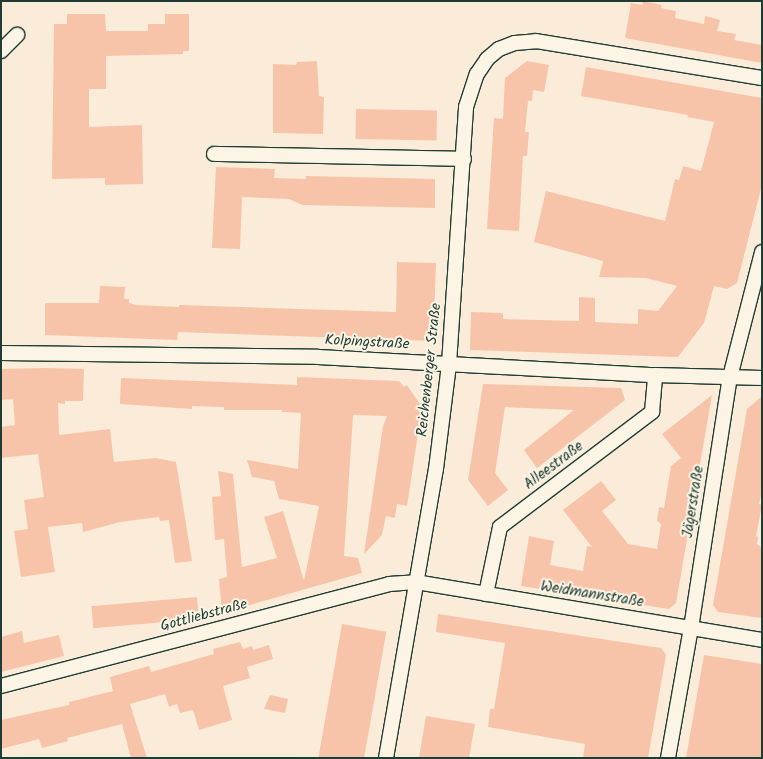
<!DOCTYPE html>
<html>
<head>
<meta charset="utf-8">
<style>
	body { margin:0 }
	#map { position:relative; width:763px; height:759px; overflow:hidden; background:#fbebd9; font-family:Kalam,sans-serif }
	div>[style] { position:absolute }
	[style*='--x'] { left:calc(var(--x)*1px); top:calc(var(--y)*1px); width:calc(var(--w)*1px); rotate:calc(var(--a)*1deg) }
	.building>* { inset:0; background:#f8c4a9; transform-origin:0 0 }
	.roads { filter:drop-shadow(1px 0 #1f3d34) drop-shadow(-1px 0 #1f3d34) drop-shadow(0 1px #1f3d34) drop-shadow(0 -1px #1f3d34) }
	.street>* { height:14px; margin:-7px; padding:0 7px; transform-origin:7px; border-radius:7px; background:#fcf5e5 }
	span { translate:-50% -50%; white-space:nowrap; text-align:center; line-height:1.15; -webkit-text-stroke:4px #fcf5e5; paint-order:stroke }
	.street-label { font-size:15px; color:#1f3d34 }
	.frame { position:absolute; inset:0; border:2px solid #1f3d34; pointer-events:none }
</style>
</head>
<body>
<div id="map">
	<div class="building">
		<div style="clip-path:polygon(643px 1px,662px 5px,661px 8px,676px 11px,675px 18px,704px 24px,705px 16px,720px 20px,717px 31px,736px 34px,734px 40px,762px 45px,762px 63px,625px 38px,631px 3px,642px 5px)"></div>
		<div style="clip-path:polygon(67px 14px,105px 14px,106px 31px,148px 31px,148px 24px,165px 24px,165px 14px,189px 14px,189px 51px,183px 51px,183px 54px,106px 56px,106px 89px,89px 89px,89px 127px,142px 125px,143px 184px,105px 185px,105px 178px,52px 179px,54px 24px,67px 24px)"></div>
		<div style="clip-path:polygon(317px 61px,319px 96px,324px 97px,323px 134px,273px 133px,273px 64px,296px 65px,297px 62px)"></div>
		<div style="clip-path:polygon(527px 61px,549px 65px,544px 92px,533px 90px,532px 101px,528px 101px,525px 132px,529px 132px,527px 156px,523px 156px,519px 231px,487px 229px,494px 118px,503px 119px,505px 78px)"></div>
		<div style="clip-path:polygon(586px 67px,762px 98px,762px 185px,737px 283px,727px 289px,714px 286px,704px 323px,678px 357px,470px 350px,471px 312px,503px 313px,503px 319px,579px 321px,579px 297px,595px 298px,595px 322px,638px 324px,638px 309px,658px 311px,677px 286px,646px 278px,599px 277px,603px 261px,534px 242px,546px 191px,665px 221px,675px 179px,679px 180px,683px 166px,701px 171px,714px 122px,687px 117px,688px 115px,581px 96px)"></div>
		<div style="left:356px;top:109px;width:81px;height:30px;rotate:1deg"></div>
		<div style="clip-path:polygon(216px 167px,275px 169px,274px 178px,306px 179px,306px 176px,435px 179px,435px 208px,302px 205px,289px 199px,242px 197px,240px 249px,212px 248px)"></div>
		<div style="clip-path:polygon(397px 262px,436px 263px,433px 341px,178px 332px,177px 340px,45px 335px,45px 303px,99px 303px,100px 286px,125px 287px,124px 299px,129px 299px,129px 303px,136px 305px,179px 307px,179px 305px,396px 312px)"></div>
		<div style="clip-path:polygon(46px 368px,84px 369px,83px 401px,65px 401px,65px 404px,58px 403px,59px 435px,110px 429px,114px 462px,156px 458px,176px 462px,192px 561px,175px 563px,169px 520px,160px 521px,159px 517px,120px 522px,83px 532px,82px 523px,48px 527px,55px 572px,21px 577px,14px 531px,28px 529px,24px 500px,44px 497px,38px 454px,1px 458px,1px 427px,15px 425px,13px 399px,1px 400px,1px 369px)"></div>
		<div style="clip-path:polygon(297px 377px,399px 381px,404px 387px,407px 385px,422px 407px,407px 506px,397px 504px,395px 518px,386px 516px,382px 535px,364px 554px,383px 426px,387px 416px,353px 415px,344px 556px,358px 558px,362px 573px,222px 613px,219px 579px,227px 577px,224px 539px,215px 540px,212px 497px,221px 496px,218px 471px,233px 474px,242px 567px,277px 558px,264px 517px,283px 511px,304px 581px,319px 506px,279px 499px,274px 481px,252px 477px,247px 460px,298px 469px,301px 413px,282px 412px,282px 410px,224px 410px,224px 407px,192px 406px,192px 409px,120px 404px,121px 378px,297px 385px)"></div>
		<div style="clip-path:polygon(483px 384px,621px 388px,625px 400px,537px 468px,524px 450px,574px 410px,505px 407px,495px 473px,508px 490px,488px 506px,468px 480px)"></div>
		<div style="clip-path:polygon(712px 395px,676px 603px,669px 609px,521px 586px,529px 536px,554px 541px,550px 565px,583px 571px,587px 546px,592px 547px,563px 510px,601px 481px,616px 500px,602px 511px,628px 544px,657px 549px,661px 524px,657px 521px,659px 507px,664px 508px,671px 466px,681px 458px,662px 434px)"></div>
		<div style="clip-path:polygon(762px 396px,762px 491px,759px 504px,762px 505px,756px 536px,758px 537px,757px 544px,762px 548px,762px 618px,718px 612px,713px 605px,747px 409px)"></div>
		<div style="left:197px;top:597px;width:22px;height:106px;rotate:85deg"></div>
		<div style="clip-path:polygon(438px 614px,661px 648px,666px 655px,648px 758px,583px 758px,585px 744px,488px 727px,490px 709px,494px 709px,505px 643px,436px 632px)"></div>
		<div style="left:342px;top:624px;width:45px;height:136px;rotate:10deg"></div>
		<div style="clip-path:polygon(22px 631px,24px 643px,59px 635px,64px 656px,1px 672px,1px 637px)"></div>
		<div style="clip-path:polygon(240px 642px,243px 649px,252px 646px,253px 650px,269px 645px,273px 659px,247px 667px,250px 678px,223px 686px,232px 720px,199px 730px,193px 710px,180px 713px,177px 704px,169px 707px,165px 694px,130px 704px,147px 758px,131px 758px,122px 724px,67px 738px,68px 741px,42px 748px,39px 739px,1px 749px,1px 720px,69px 705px,69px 702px,113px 691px,110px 677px,149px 666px,151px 672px,214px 654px,213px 649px)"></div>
		<div style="clip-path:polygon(704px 655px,762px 664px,762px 758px,686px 758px)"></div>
		<div style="clip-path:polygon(270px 695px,288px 699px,285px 713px,264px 709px)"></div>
		<div style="clip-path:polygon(426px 716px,475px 724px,469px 758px,419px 758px)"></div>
	</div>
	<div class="roads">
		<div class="street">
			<div style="--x:1;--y:51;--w:23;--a:-45"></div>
			<div style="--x:214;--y:154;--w:250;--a:1.1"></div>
			<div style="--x:1;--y:353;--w:317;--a:0.7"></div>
			<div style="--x:318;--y:357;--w:337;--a:3.1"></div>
			<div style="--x:655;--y:375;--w:107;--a:1.6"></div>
			<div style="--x:486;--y:594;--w:68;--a:-78.2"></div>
			<div style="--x:500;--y:527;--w:191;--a:-37.1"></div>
			<div style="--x:652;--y:412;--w:37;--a:-85"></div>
			<div style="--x:1;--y:686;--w:401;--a:-14.7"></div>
			<div style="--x:389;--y:584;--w:27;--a:-4"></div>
			<div style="--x:416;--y:582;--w:351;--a:9.5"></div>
			<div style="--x:386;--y:758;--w:293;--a:-80.2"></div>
			<div style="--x:436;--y:469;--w:106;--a:-82.9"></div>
			<div style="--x:449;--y:364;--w:258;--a:-86.2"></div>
			<div style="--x:466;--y:107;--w:35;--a:-72"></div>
			<div style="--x:477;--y:74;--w:18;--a:-56"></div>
			<div style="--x:487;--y:59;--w:16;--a:-40"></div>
			<div style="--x:499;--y:49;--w:17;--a:-21"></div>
			<div style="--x:515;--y:43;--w:21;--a:-5"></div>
			<div style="--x:536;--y:41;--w:229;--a:9.3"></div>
			<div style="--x:668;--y:758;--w:132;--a:-80"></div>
			<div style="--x:691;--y:628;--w:254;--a:-81.2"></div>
			<div style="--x:730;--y:377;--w:129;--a:-75.6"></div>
		</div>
	</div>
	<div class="street-label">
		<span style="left:367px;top:343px;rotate:3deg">Kolpingstraße</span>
		<span style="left:430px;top:370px;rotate:-84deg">Reichenberger Straße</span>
		<span style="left:554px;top:466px;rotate:-37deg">Alleestraße</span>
		<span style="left:694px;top:502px;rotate:-81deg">Jägerstraße</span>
		<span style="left:592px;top:595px;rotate:9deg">Weidmannstraße</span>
		<span style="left:204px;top:616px;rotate:-15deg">Gottliebstraße</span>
	</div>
	<div class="frame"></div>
</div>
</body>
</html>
